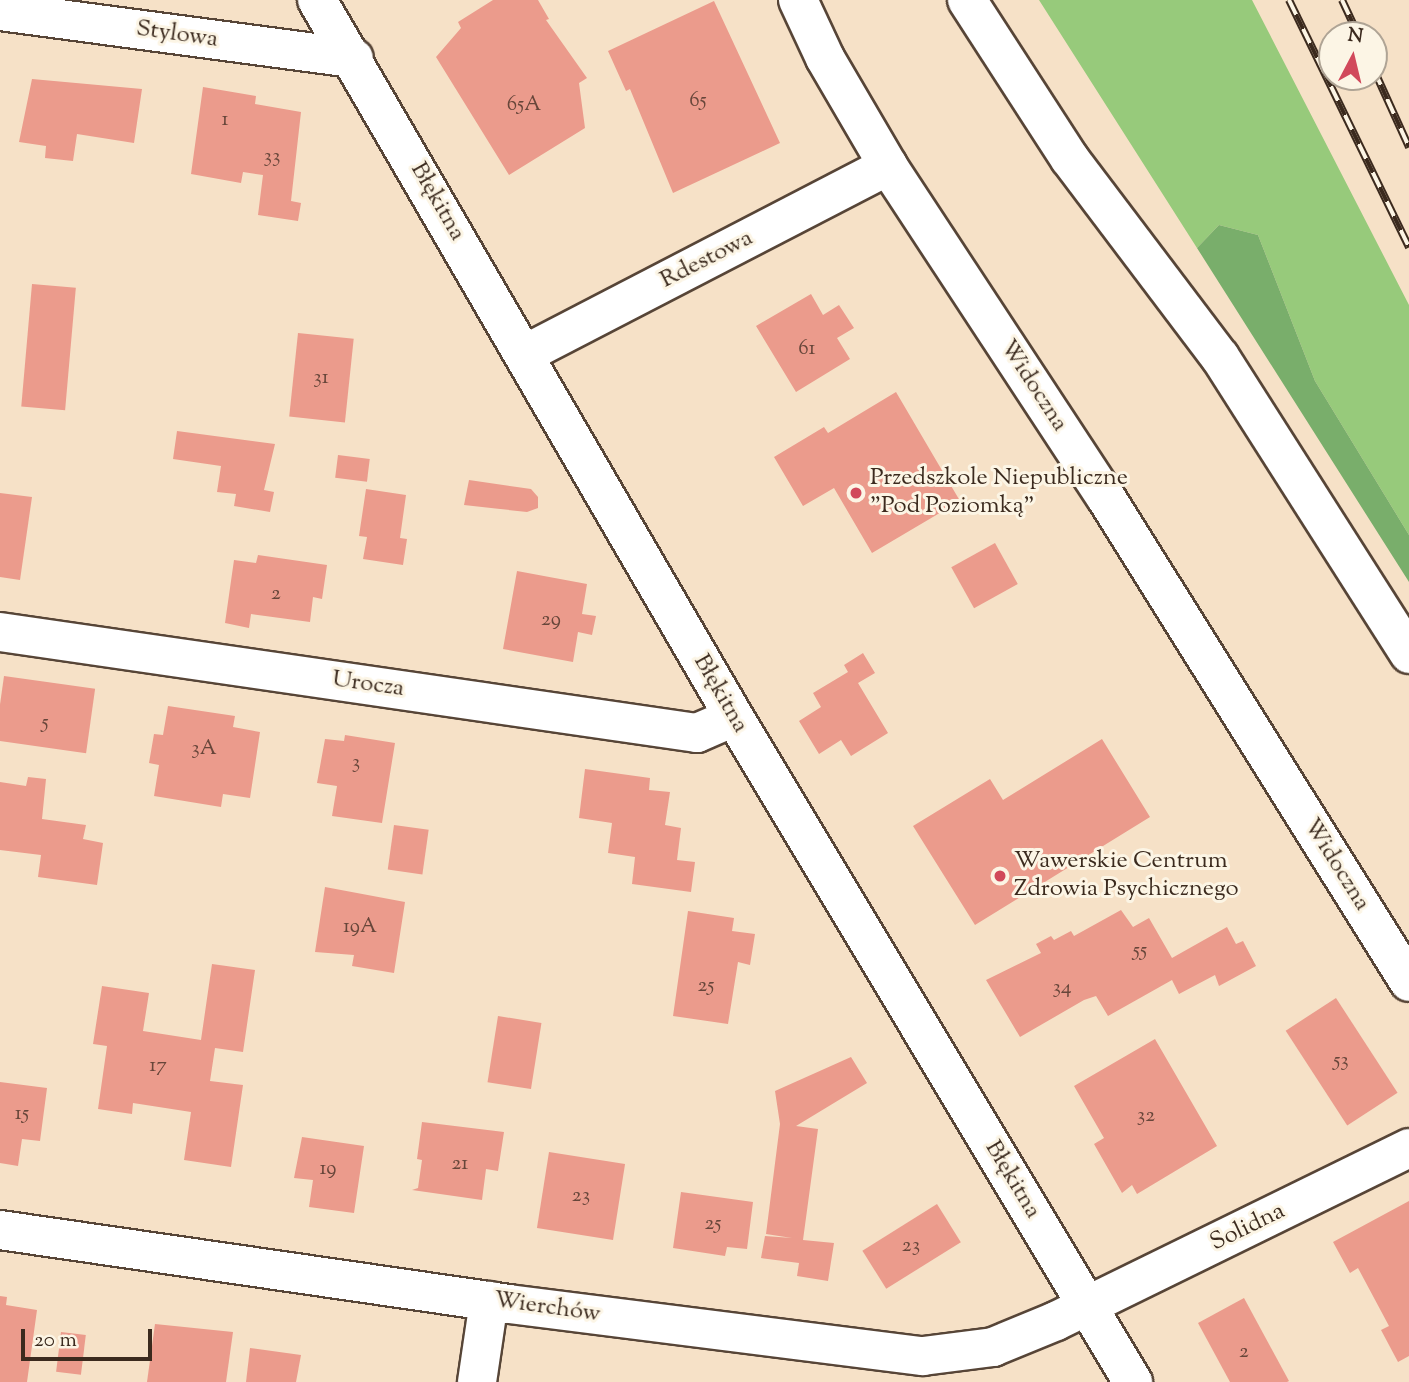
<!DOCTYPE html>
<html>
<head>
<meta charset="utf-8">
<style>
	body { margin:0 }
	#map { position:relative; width:1409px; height:1382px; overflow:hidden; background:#f6e1c7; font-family:"Sorts Mill Goudy",serif }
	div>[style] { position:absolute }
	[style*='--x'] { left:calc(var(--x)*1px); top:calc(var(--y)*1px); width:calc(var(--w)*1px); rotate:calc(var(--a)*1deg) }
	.green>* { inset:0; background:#97ca7b }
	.forest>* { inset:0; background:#79ae6b }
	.building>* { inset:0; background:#eb9b8c; transform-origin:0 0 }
	.roads { filter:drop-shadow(2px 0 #574537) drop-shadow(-2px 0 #574537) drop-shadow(0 2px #574537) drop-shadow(0 -2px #574537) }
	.minor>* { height:38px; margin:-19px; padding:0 19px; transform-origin:19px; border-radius:19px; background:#fff }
	.major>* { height:38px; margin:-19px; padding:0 19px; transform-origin:19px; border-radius:19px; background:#fff }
	.rail>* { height:8px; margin-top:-4px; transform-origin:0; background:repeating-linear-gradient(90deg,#fcf5e5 0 16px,#3b2a1e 0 32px); box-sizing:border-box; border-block:2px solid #3b2a1e }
	.dots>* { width:19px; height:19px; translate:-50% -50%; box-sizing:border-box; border:4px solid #fcf5e5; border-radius:50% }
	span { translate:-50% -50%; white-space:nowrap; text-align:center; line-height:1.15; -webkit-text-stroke:6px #fcf5e5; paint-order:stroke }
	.number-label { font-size:21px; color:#67463a }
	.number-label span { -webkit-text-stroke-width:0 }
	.street-label { font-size:24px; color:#3b2a1e }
	.poi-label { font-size:24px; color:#3b2a1e }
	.left { translate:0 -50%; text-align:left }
	.north { position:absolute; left:1318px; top:21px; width:70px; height:70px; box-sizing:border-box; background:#fcf5e5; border:2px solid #afa495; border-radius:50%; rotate:7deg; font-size:19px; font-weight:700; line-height:28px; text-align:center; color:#3b2a1e }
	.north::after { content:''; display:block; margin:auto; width:24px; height:32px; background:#d1495b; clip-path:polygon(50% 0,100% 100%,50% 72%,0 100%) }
	.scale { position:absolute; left:21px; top:1329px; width:131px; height:32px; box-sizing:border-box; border:4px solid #3b2a1e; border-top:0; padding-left:9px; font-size:21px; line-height:24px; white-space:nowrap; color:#3b2a1e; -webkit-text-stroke:5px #fcf5e5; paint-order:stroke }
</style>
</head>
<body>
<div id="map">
	<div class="green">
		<div style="clip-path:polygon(1039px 0,1252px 0,1409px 305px,1409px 535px,1315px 381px,1258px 235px,1219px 225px,1197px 248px)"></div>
	</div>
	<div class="forest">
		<div style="clip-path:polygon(1219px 225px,1258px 235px,1315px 381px,1409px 535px,1409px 582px,1197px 248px)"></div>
	</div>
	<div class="building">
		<div style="clip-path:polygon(493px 0,538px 0,549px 19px,546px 20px,587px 78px,579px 83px,585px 128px,509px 175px,436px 57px,461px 28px,458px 22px)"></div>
		<div style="clip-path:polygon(714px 1px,780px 143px,673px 193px,630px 89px,626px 91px,608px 51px)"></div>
		<div style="clip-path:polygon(32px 79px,142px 89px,134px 143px,77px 134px,73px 161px,45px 158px,46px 146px,19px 142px)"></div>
		<div style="clip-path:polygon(203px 87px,256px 96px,255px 104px,301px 112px,291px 201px,301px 203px,298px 221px,258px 215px,263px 175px,243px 172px,241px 183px,191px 174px)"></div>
		<div style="left:32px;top:284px;width:44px;height:123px;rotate:5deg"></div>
		<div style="clip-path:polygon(811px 294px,823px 315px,839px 305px,854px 328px,837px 338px,850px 359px,796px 392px,756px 326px)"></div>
		<div style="left:298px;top:333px;width:56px;height:84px;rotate:6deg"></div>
		<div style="clip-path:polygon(896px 392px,960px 501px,872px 553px,834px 488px,803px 506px,774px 457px,824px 427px,828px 433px)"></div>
		<div style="clip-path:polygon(177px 431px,275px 444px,264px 490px,274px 492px,270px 512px,234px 506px,236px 494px,217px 492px,221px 466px,173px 459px)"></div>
		<div style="left:338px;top:455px;width:32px;height:23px;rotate:7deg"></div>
		<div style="clip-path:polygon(469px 480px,531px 489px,538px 497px,538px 508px,527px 512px,464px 505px)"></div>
		<div style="clip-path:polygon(366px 489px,406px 495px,400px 538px,407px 539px,403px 565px,363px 559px,367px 537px,359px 536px)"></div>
		<div style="clip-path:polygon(0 493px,32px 497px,20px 580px,0 577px)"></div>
		<div style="left:995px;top:543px;width:47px;height:50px;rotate:61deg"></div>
		<div style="clip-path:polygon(258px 555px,327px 565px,322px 599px,313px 597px,310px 622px,251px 614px,249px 628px,225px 623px,234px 560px,256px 563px)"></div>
		<div style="clip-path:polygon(517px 571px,587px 584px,582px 614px,596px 616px,592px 635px,578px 632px,573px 662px,503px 649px)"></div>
		<div style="clip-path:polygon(863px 653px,875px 673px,858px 683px,888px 733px,851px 756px,841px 740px,819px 754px,799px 721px,821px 707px,813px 693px,848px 672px,844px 665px)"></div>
		<div style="left:4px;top:676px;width:92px;height:65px;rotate:8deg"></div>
		<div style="clip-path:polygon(168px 706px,235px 716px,233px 727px,260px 732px,250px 798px,223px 794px,221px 807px,154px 796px,159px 765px,149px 763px,154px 734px,163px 735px)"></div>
		<div style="clip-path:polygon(345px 735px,395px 743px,382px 823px,332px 816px,337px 786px,317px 783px,325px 739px,344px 741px)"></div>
		<div style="clip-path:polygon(1102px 739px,1150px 817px,975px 925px,913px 826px,990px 779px,1003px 800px)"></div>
		<div style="clip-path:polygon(585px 769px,650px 778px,649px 790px,670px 792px,665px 825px,681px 828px,677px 860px,695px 862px,691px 892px,632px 884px,635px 857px,608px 853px,612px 823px,579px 818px)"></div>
		<div style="clip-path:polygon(28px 777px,46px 779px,42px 819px,86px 825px,83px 839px,103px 843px,97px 885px,38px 877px,41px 855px,0 850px,0 782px,26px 786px)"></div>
		<div style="left:394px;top:825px;width:35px;height:45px;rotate:8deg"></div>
		<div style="clip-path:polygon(325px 887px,405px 902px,394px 973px,352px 966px,354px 955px,315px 952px)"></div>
		<div style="clip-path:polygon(1121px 910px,1133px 927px,1149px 918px,1172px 958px,1227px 927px,1236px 944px,1243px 941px,1256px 966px,1219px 986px,1215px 975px,1179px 994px,1172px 980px,1108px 1016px,1096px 996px,1084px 1000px,1020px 1037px,986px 980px,1041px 953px,1036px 944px,1051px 936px,1054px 940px,1071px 931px,1074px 936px)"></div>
		<div style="clip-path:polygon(688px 911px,734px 918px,732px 931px,755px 934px,750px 965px,738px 962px,728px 1024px,673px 1016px)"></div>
		<div style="clip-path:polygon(212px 964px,255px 970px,243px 1052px,215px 1048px,210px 1081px,243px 1085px,231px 1167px,184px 1160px,191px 1112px,133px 1103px,132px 1114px,98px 1109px,107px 1046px,93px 1044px,102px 986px,149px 993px,143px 1031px,201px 1040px)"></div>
		<div style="left:1336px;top:998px;width:113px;height:60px;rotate:57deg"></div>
		<div style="left:498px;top:1016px;width:44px;height:67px;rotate:9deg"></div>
		<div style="clip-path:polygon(1155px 1039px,1217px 1146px,1137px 1194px,1132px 1185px,1122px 1193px,1094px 1144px,1104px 1138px,1074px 1086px)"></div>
		<div style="clip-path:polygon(851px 1057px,867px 1083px,796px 1126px,818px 1129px,803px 1240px,834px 1243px,828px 1281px,797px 1276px,799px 1263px,761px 1258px,765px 1236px,792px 1238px,766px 1234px,780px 1124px,775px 1091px)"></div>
		<div style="clip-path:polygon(0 1082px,47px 1088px,40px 1141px,22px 1139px,18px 1166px,0 1163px)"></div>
		<div style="clip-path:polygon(422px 1122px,504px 1132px,498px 1171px,486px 1169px,482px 1200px,412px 1190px,418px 1188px,422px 1160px,417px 1159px)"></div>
		<div style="clip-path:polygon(302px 1137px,364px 1146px,354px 1213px,309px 1207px,313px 1180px,294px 1178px)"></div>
		<div style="left:549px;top:1152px;width:77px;height:77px;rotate:9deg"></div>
		<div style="clip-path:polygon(681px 1192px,753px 1202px,747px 1249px,727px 1247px,725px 1256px,673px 1248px)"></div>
		<div style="clip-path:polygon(1409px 1201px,1409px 1356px,1398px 1362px,1381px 1330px,1389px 1326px,1358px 1268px,1350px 1273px,1333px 1242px)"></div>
		<div style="left:937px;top:1204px;width:45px;height:88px;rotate:58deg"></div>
		<div style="clip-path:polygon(0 1296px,7px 1297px,6px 1305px,37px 1310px,27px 1382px,0 1382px)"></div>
		<div style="clip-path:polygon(1244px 1298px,1289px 1381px,1287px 1382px,1230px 1382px,1198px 1323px)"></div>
		<div style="clip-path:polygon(155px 1324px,233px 1332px,226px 1382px,147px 1382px)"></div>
		<div style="left:61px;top:1332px;width:25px;height:40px;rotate:7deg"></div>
		<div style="clip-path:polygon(250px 1348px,301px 1355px,296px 1382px,246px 1382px)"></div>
	</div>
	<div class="roads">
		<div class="minor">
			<div style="--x:317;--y:0;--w:829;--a:59.82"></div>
			<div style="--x:734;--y:717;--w:776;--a:59.04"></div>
			<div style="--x:798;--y:0;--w:64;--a:65"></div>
			<div style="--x:825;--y:58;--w:125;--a:59.7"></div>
			<div style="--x:888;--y:166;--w:395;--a:56.7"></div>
			<div style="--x:1105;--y:496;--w:573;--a:57.97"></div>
			<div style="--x:0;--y:11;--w:357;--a:7.6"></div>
			<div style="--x:525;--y:354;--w:409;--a:-27.4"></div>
			<div style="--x:0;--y:632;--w:704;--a:8.25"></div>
			<div style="--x:697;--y:733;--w:40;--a:-23.4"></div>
			<div style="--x:0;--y:1230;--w:514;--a:8.27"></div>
			<div style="--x:509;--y:1304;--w:417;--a:7.2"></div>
			<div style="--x:923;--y:1356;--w:71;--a:-7.3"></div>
			<div style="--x:993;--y:1347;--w:68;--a:-22.4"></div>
			<div style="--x:1056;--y:1321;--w:393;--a:-26.1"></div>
			<div style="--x:477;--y:1382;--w:82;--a:-81.6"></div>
		</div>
		<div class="major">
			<div style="--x:967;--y:0;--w:189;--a:57.1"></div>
			<div style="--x:1070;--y:159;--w:248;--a:52.9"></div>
			<div style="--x:1220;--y:357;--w:352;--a:57.5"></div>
		</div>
	</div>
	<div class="rail">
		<div style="--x:1289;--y:0;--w:275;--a:64.1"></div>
		<div style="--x:1342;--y:0;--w:38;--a:65"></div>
		<div style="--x:1374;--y:70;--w:85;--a:65.6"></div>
	</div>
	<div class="dots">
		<div style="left:856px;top:493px;background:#d1495b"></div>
		<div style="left:1000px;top:876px;background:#d1495b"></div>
	</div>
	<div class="number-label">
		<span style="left:698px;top:101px">65</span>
		<span style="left:524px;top:105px">65A</span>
		<span style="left:225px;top:120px">1</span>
		<span style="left:272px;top:157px">33</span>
		<span style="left:807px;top:349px">61</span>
		<span style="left:321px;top:378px">31</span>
		<span style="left:276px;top:594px">2</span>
		<span style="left:551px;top:620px">29</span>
		<span style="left:45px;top:723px">5</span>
		<span style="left:204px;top:749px">3A</span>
		<span style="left:356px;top:763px">3</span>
		<span style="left:360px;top:927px">19A</span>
		<span style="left:1140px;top:951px">55</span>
		<span style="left:706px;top:986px">25</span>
		<span style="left:1062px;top:988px">34</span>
		<span style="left:1341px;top:1061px">53</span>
		<span style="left:158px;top:1066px">17</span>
		<span style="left:22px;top:1114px">15</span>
		<span style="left:1146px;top:1116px">32</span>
		<span style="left:460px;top:1164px">21</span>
		<span style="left:328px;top:1169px">19</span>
		<span style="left:581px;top:1196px">23</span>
		<span style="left:713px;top:1224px">25</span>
		<span style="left:911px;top:1246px">23</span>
		<span style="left:1244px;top:1352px">2</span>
	</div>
	<div class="street-label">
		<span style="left:177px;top:35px;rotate:8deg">Stylowa</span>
		<span style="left:437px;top:202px;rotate:60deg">Błękitna</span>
		<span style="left:707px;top:260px;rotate:-27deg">Rdestowa</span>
		<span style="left:1033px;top:386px;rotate:57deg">Widoczna</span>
		<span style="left:368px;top:685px;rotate:8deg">Urocza</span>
		<span style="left:720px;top:694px;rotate:60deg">Błękitna</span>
		<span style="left:1336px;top:865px;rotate:58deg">Widoczna</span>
		<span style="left:1012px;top:1180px;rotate:59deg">Błękitna</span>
		<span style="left:1248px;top:1228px;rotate:-26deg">Solidna</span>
		<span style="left:547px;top:1308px;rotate:8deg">Wierchów</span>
	</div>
	<div class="poi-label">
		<span class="left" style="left:870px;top:493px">Przedszkole Niepubliczne<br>"Pod Poziomką"</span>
		<span class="left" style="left:1014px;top:876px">Wawerskie Centrum<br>Zdrowia Psychicznego</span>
	</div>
	<div class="north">N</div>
	<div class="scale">20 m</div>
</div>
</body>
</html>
